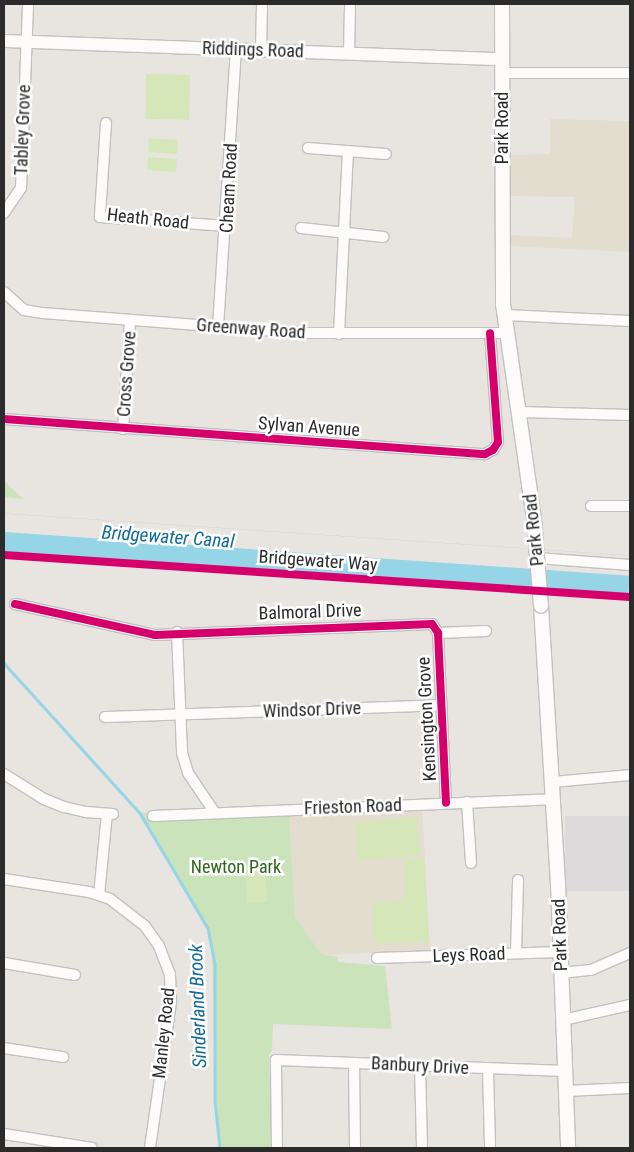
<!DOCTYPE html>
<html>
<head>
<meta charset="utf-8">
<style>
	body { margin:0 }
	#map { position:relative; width:634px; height:1152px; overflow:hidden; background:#e8e5e0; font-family:"Roboto Condensed",sans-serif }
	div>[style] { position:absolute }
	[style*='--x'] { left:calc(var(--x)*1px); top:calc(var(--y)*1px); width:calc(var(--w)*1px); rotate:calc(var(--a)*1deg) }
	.industrial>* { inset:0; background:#dddadc; transform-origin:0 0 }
	.education>* { inset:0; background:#e3ddcf }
	.green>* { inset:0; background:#cbe3ba }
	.pitch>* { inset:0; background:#d5e7b8; transform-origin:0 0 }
	.water>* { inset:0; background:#96d4e8; transform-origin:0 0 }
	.stream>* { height:2.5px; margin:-1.25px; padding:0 1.25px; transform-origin:1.25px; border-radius:1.25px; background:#96d4e8 }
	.roads { filter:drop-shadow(1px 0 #c2c1c1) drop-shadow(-1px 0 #c2c1c1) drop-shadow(0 1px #c2c1c1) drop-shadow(0 -1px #c2c1c1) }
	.minor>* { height:10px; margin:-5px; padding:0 5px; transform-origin:5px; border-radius:5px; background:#fcfbfa }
	.tertiary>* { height:12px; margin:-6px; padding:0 6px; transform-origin:6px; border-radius:6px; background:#fcfbfa }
	.secondary>* { height:14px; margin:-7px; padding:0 7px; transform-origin:7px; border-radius:7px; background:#fcfbfa }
	.tram>* { height:1px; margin:-0.5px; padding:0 0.5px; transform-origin:0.5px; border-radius:0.5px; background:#deddde }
	.bridges { filter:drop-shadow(1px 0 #c2c1c1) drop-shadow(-1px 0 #c2c1c1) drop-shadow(0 1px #c2c1c1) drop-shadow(0 -1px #c2c1c1) }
	.secondary-bridge>* { height:14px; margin:-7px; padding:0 7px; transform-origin:7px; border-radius:7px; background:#fcfbfa }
	.cycleway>* { height:8px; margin:-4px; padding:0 4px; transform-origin:4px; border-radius:4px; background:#d6006c }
	span { translate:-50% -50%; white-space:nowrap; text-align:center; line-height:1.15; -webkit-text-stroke:5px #fff; paint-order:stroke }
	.street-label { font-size:18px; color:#2b2b2b }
	.park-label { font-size:18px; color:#2c661c }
	.water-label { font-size:19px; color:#116b99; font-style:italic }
	.frame { position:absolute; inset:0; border:5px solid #2b2b2b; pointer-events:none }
</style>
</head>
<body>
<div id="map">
	<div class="industrial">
		<div style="left:630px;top:816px;width:75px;height:65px;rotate:90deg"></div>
	</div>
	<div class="education">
		<div style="clip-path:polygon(550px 119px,630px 121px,630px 252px,510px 246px,510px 235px,572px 238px,575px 197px,511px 196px,510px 155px,550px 154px)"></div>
		<div style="clip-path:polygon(422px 804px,430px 951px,321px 955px,295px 917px,289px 810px)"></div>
	</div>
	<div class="green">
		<div style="clip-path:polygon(4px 481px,23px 499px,4px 497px)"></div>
		<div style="clip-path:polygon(289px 810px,295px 917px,321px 954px,338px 957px,338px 962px,385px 966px,392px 1029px,273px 1024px,272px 1051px,269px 1055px,272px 1148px,220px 1148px,215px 1101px,212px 939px,140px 813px)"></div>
	</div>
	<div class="pitch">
		<div style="left:146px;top:74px;width:44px;height:45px;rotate:1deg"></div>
		<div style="left:149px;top:138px;width:29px;height:14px;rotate:4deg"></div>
		<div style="left:148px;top:157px;width:29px;height:13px;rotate:4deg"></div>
		<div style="left:416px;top:817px;width:38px;height:62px;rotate:84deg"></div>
		<div style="clip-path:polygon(424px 858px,429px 941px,374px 943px,373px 903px,417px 900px,405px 900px,403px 859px)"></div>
		<div style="left:265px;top:864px;width:38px;height:20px;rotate:87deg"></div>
	</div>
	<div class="water">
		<div style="left:4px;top:532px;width:627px;height:20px;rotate:4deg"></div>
	</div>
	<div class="stream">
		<div style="--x:4;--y:663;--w:202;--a:47.8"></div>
		<div style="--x:140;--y:813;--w:134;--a:59.4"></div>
		<div style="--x:208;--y:928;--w:37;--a:79"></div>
		<div style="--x:215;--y:964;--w:137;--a:90"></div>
		<div style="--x:215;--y:1101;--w:47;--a:83.9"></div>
	</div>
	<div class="roads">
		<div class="minor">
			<div style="--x:261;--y:49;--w:45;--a:-88.7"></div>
			<div style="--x:349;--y:53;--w:49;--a:-88.8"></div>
			<div style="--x:502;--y:73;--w:128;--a:0"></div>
			<div style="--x:106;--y:123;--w:94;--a:93.7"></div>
			<div style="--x:100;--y:217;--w:127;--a:4.1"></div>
			<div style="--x:308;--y:148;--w:78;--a:4.4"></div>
			<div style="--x:4;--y:213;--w:30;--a:-56"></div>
			<div style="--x:21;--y:188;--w:184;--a:-87.8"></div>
			<div style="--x:301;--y:228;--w:83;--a:6.2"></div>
			<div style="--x:4;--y:292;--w:27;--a:42"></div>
			<div style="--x:24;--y:310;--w:18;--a:9"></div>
			<div style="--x:42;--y:313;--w:260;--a:4.4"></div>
			<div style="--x:301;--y:333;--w:206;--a:0"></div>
			<div style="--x:504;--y:315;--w:126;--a:2.7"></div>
			<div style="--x:218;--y:327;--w:279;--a:-86.3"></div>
			<div style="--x:339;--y:334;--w:183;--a:-87.2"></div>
			<div style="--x:519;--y:412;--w:111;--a:1.5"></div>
			<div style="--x:4;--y:419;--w:482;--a:4.2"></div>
			<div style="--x:485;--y:454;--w:9;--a:-27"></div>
			<div style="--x:493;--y:450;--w:9;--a:-58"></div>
			<div style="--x:498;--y:442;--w:109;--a:-94.2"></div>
			<div style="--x:123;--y:429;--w:109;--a:-86.3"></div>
			<div style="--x:591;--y:506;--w:39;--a:0"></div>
			<div style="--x:537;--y:558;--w:93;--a:4.3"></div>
			<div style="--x:15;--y:604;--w:143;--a:12.5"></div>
			<div style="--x:155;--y:635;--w:277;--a:-2.3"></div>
			<div style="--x:432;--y:624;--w:11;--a:56"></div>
			<div style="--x:438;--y:633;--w:170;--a:87.3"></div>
			<div style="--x:177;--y:632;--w:121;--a:87.6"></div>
			<div style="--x:182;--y:753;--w:21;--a:73"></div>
			<div style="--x:188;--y:773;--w:48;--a:56"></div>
			<div style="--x:438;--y:633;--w:48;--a:-2.4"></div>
			<div style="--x:105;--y:717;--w:337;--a:-2"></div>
			<div style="--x:4;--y:774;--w:47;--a:32"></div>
			<div style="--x:44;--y:799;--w:22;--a:22"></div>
			<div style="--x:64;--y:807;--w:23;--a:13"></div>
			<div style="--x:86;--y:812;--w:27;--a:4"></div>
			<div style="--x:552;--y:782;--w:78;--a:-5.1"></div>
			<div style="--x:467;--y:802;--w:61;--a:86.2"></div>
			<div style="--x:153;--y:816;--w:400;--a:-2.4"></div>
			<div style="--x:4;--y:879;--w:86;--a:8.7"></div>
			<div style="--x:89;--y:892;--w:22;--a:18"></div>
			<div style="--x:110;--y:899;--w:44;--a:37.6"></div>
			<div style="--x:145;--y:926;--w:24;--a:55"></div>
			<div style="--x:159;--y:946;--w:30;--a:69"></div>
			<div style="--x:170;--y:974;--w:28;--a:88"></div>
			<div style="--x:171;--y:1002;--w:148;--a:98.2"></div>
			<div style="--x:99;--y:895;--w:81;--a:-84.4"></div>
			<div style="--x:516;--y:953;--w:73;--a:-88.4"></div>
			<div style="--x:377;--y:958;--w:183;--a:-1.9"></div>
			<div style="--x:4;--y:963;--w:72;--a:9.6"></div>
			<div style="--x:561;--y:973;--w:30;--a:-6"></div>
			<div style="--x:591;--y:970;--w:43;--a:-23.6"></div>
			<div style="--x:563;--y:1020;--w:69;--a:-12.6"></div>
			<div style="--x:4;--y:1048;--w:60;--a:8.7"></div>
			<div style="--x:354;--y:1063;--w:85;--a:89.3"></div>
			<div style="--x:420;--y:1066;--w:82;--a:88.6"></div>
			<div style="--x:488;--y:1069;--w:79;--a:88.5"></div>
			<div style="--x:566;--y:1091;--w:64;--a:-2.7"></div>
			<div style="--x:4;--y:1134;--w:89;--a:9"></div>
			<div style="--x:277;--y:1148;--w:88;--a:-90.7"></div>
			<div style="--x:276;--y:1060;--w:289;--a:2.2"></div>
		</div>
		<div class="tertiary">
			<div style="--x:4;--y:41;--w:498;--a:2.1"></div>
		</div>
		<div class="secondary">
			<div style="--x:502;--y:4;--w:300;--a:89.8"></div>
			<div style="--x:503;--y:304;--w:217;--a:81.8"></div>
			<div style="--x:541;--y:606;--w:279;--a:86.5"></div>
			<div style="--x:558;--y:884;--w:264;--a:87.8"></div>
		</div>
	</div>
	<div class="tram">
		<div style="--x:4;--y:513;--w:627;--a:3.84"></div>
	</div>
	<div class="bridges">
		<div class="secondary-bridge">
			<div style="--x:534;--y:519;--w:87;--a:85.4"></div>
		</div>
	</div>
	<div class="cycleway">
		<div style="--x:4;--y:419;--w:482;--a:4.2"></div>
		<div style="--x:485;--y:454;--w:9;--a:-27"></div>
		<div style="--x:493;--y:450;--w:9;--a:-58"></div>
		<div style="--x:498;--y:442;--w:109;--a:-94.2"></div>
		<div style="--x:4;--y:555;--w:627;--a:3.84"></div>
		<div style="--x:15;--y:604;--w:143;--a:12.5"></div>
		<div style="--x:155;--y:635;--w:277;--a:-2.3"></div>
		<div style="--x:432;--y:624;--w:11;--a:56"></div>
		<div style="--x:438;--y:633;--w:170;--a:87.3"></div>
	</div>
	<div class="street-label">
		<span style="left:253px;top:50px;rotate:2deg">Riddings Road</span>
		<span style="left:502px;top:128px;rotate:-90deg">Park Road</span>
		<span style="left:23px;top:130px;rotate:-88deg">Tabley Grove</span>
		<span style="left:229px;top:188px;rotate:-87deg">Cheam Road</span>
		<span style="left:148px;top:219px;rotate:6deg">Heath Road</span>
		<span style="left:251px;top:329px;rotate:4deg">Greenway Road</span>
		<span style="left:127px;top:374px;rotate:-86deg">Cross Grove</span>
		<span style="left:309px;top:427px;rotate:4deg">Sylvan Avenue</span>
		<span style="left:534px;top:530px;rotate:-96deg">Park Road</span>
		<span style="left:318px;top:561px;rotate:4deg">Bridgewater Way</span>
		<span style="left:310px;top:612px;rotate:-2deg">Balmoral Drive</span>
		<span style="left:312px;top:710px;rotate:-2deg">Windsor Drive</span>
		<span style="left:427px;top:719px;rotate:-93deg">Kensington Grove</span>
		<span style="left:353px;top:807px;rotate:-2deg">Frieston Road</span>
		<span style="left:560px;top:935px;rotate:-92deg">Park Road</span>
		<span style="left:469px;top:955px;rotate:-2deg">Leys Road</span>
		<span style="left:164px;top:1033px;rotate:-84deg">Manley Road</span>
		<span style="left:420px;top:1066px;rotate:3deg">Banbury Drive</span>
	</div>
	<div class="park-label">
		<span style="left:236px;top:867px">Newton Park</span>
	</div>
	<div class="water-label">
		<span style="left:168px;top:537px;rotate:4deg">Bridgewater Canal</span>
		<span style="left:198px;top:1006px;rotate:-92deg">Sinderland Brook</span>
	</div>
	<div class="frame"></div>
</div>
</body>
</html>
